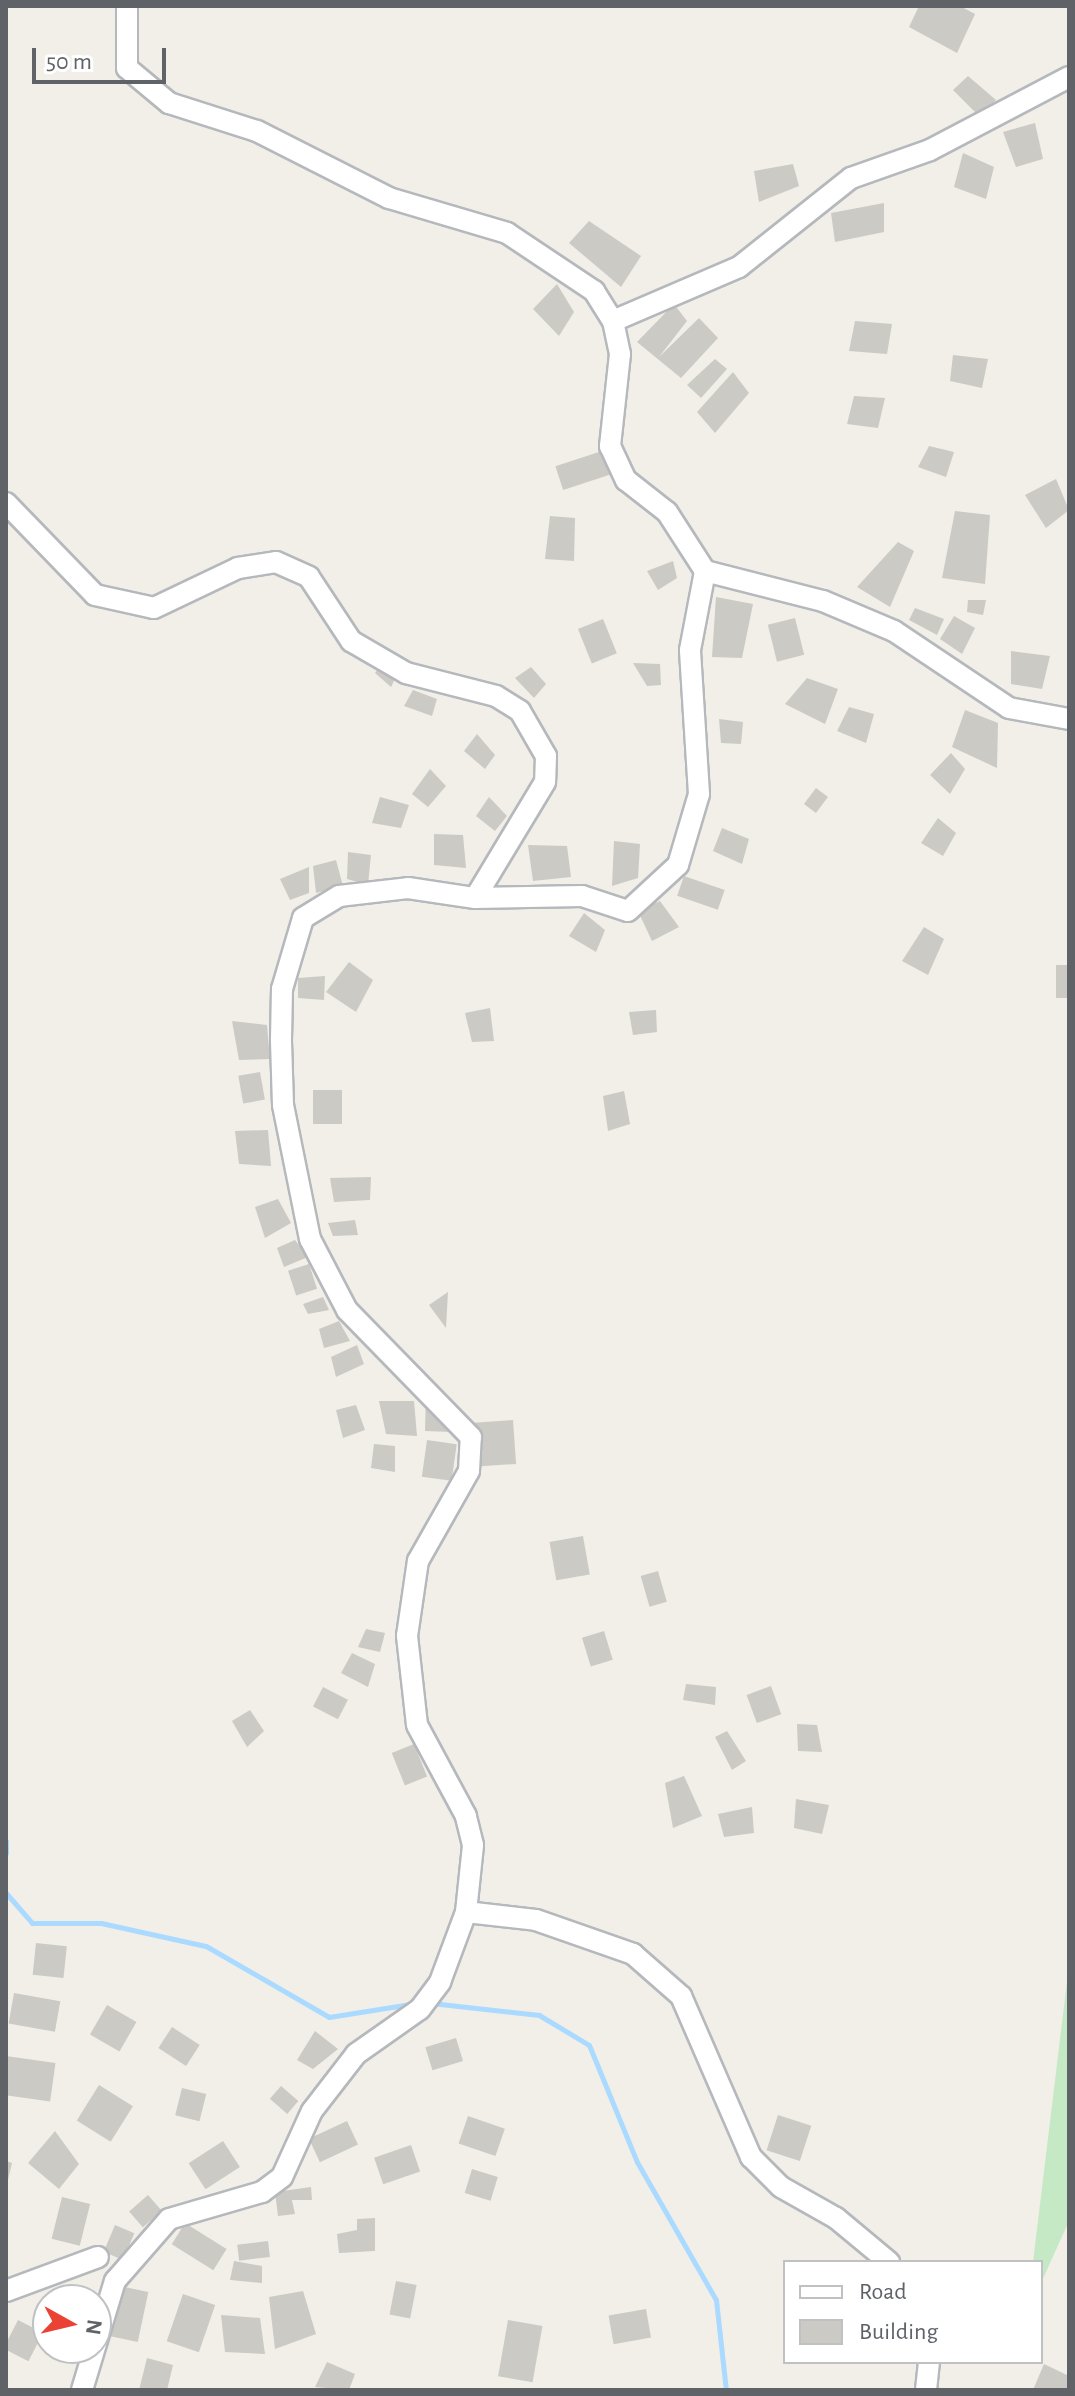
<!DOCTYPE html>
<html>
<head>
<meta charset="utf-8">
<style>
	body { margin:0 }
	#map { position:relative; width:1075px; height:2396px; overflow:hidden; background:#f1efe8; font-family:"Alegreya Sans",sans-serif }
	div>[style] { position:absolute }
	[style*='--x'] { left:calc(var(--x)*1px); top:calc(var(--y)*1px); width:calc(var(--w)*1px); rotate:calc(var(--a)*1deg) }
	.green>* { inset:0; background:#c5e8c5 }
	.stream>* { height:5px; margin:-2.5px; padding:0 2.5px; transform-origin:2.5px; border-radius:2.5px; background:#aadaff }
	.building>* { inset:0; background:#cccac5; transform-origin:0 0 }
	.roads { filter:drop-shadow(2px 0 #b5b8bc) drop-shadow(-2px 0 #b5b8bc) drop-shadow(0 2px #b5b8bc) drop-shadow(0 -2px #b5b8bc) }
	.minor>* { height:20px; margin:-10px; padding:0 10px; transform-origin:10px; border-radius:10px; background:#fff }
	span { translate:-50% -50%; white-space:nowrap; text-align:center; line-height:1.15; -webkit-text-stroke:6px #fff; paint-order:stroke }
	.frame { position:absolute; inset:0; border:8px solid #5f6368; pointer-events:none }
	.legend { position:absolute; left:783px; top:2260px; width:260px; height:104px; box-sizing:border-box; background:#fff; border:2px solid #bfc1c3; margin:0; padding:10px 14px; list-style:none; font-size:24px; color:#5f6368 }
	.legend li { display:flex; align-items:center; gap:16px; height:40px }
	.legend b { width:40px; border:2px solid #bfc1c3 }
	.north { position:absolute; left:32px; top:2284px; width:80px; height:80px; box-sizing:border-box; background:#fff; border:2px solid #bfc1c3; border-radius:50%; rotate:98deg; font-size:22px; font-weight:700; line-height:32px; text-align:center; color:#5f6368 }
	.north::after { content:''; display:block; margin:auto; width:28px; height:36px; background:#ea4335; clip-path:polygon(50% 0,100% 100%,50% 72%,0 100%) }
	.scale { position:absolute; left:32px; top:48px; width:134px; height:36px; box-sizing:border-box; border:4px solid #5f6368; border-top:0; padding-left:10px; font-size:24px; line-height:28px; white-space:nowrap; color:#5f6368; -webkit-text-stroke:6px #fff; paint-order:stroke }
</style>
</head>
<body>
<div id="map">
	<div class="green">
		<div style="clip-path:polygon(1069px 1965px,1069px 2221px,1041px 2283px,1041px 2262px,1033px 2262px)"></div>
	</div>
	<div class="stream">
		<div style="--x:6;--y:1841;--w:12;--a:90"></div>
		<div style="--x:6;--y:1893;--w:40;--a:49"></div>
		<div style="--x:32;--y:1923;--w:69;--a:0"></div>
		<div style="--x:101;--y:1923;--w:107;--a:12.4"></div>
		<div style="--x:206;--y:1946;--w:142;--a:30"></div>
		<div style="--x:329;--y:2017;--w:89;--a:-9"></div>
		<div style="--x:431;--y:2003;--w:109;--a:6.3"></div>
		<div style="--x:539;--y:2015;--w:58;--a:31"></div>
		<div style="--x:589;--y:2045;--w:126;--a:67.7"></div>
		<div style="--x:637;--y:2162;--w:159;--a:60.2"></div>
		<div style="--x:716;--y:2300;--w:91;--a:83.7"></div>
	</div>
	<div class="building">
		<div style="clip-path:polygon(919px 6px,960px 6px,975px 14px,957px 53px,909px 27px)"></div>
		<div style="clip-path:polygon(968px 76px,996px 100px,980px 117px,953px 90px)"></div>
		<div style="clip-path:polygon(1035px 123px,1043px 159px,1016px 167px,1003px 132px)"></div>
		<div style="clip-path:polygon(963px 153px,994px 167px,986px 199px,954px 187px)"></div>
		<div style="clip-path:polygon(793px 164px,799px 186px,759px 202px,754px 171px)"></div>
		<div style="clip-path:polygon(884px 203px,884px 232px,835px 242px,831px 213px)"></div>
		<div style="clip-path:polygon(589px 221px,641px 256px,621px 287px,569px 243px)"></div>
		<div style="clip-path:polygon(557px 284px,574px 312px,559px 336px,533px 309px)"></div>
		<div style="clip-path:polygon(674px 304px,687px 321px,659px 357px,699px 318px,718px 338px,681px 378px,637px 342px)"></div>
		<div style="clip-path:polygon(855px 321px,892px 324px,887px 354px,849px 351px)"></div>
		<div style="clip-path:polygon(953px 355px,988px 359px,982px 388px,950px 381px)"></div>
		<div style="clip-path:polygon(715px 359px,727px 369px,701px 398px,687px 385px)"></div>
		<div style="clip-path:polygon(733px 372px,749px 393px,715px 433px,697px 412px)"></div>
		<div style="clip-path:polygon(854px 396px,885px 398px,878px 428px,847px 424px)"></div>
		<div style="clip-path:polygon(929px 446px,954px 452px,946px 477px,918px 467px)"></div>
		<div style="left:602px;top:451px;width:25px;height:49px;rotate:72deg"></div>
		<div style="clip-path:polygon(1056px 479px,1069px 510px,1046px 528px,1025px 495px)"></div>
		<div style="clip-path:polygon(955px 511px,990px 515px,985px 584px,942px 578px)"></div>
		<div style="clip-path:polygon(550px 516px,575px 518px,574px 561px,545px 559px)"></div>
		<div style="clip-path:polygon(898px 542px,914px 551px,890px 607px,857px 587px)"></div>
		<div style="clip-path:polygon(673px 561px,677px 578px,658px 590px,647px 571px)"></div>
		<div style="clip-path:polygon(716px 597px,753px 604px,742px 658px,712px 657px)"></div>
		<div style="clip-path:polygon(968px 600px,986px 600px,983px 615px,967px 612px)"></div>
		<div style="clip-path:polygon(915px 608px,944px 619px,937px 635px,909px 620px)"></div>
		<div style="clip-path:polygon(954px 616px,975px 628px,962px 654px,940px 639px)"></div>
		<div style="left:795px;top:618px;width:38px;height:28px;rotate:76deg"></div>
		<div style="left:603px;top:619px;width:37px;height:27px;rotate:68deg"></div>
		<div style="clip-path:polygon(1011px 651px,1050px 656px,1042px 689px,1011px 684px)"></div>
		<div style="clip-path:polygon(633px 663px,660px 664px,661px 685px,647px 686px)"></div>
		<div style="clip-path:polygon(381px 665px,394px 681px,391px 687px,375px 673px)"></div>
		<div style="clip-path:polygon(531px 667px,546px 684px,534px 698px,515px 678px)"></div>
		<div style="clip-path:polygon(807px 678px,838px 689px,825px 724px,785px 704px)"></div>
		<div style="clip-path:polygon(413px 690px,437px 699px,432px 716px,404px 706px)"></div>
		<div style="clip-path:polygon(849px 707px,874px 714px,866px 743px,837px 731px)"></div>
		<div style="clip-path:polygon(965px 710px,998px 723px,997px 768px,952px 747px)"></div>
		<div style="clip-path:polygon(719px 719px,743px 722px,741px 744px,721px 743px)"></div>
		<div style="clip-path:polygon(477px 734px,495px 755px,485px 769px,464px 751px)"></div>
		<div style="clip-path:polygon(951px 753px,965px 769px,950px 794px,930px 775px)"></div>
		<div style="clip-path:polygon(430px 769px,446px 786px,428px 807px,412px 794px)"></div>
		<div style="left:816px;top:788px;width:15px;height:20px;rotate:37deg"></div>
		<div style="clip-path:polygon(380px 797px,409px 805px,401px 828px,372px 823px)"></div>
		<div style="clip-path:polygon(489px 797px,507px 816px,495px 831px,476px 816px)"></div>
		<div style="clip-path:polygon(938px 818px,956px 833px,943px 856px,921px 843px)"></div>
		<div style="clip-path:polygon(722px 828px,749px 839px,742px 864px,713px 851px)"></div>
		<div style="clip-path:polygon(434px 834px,463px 835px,466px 868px,434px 865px)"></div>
		<div style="clip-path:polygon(614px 841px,640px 844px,638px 878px,612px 886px)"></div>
		<div style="clip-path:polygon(528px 845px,567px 846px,571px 877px,533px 881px)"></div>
		<div style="clip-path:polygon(348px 852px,371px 855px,368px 885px,347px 879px)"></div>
		<div style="clip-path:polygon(336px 860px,343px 886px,316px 893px,313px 866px)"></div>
		<div style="clip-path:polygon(309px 867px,309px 893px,290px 900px,280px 879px)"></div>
		<div style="left:684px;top:876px;width:43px;height:21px;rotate:19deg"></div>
		<div style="clip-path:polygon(660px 901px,679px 927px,652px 941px,638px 911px)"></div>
		<div style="clip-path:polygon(584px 913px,605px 930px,596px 952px,569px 936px)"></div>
		<div style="clip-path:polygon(924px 927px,944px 939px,928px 975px,902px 961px)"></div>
		<div style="clip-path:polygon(349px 962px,373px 980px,356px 1012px,326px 992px)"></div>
		<div style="left:1056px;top:965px;width:13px;height:33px"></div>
		<div style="clip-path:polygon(325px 976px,324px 1000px,298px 998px,298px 978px)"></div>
		<div style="clip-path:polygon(490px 1008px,494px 1041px,472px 1042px,465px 1013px)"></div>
		<div style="clip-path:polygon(656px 1010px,657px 1032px,633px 1035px,629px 1012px)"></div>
		<div style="clip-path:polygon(232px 1021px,267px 1025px,270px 1059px,239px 1060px)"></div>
		<div style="left:260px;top:1072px;width:28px;height:22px;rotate:80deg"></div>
		<div style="left:313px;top:1090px;width:29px;height:34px"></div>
		<div style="clip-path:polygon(624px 1091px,630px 1124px,608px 1131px,603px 1096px)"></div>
		<div style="clip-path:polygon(268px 1130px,271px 1166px,239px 1164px,235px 1131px)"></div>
		<div style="clip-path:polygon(371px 1177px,370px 1200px,334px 1202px,330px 1178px)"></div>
		<div style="clip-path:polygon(278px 1199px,291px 1223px,265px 1238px,255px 1207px)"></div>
		<div style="clip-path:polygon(355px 1220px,358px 1235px,333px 1236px,328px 1223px)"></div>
		<div style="clip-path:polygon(295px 1240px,308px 1257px,284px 1267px,277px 1248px)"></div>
		<div style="left:309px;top:1264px;width:26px;height:22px;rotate:72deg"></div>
		<div style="clip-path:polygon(448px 1292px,446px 1328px,429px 1305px)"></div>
		<div style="clip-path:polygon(323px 1297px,329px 1310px,308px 1314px,303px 1304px)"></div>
		<div style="clip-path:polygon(339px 1321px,350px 1341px,324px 1348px,319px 1329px)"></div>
		<div style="clip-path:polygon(357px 1345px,364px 1364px,336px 1377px,331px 1357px)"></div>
		<div style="clip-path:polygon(426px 1395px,451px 1432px,425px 1431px)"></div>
		<div style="clip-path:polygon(379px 1401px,414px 1401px,417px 1436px,386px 1434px)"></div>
		<div style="clip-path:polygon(356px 1405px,365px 1430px,343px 1438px,336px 1410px)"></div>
		<div style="left:513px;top:1420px;width:44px;height:39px;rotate:86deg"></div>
		<div style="left:427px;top:1440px;width:30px;height:37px;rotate:8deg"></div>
		<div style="clip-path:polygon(374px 1444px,395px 1446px,395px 1472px,371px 1468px)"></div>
		<div style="left:583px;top:1536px;width:39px;height:34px;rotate:80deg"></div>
		<div style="left:658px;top:1571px;width:32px;height:18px;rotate:74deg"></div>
		<div style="clip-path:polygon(366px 1629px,385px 1633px,380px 1652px,358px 1647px)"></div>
		<div style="left:604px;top:1631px;width:30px;height:23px;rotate:73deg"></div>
		<div style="clip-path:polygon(352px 1653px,375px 1664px,368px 1687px,341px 1673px)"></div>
		<div style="clip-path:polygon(686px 1684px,716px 1687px,715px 1705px,683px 1700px)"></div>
		<div style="left:771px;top:1686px;width:30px;height:26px;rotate:70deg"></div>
		<div style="left:323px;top:1687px;width:28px;height:22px;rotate:27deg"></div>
		<div style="clip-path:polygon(250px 1710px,264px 1731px,247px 1747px,232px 1721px)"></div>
		<div style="clip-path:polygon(797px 1724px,817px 1725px,822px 1752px,798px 1751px)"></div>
		<div style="clip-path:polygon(727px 1731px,746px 1761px,732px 1770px,715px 1737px)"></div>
		<div style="left:414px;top:1744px;width:35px;height:24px;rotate:68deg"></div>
		<div style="clip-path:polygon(684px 1776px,702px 1816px,673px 1828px,665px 1783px)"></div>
		<div style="clip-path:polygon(796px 1799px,829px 1805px,822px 1834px,794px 1828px)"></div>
		<div style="clip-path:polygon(752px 1807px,754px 1833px,724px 1837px,718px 1814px)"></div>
		<div style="left:36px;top:1943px;width:31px;height:32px;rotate:6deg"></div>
		<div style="left:14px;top:1993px;width:47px;height:31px;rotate:10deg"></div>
		<div style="left:107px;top:2005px;width:34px;height:34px;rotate:30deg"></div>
		<div style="left:172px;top:2027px;width:33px;height:25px;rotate:33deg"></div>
		<div style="clip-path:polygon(315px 2031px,338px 2049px,313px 2069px,297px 2060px)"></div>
		<div style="left:456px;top:2038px;width:24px;height:32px;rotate:73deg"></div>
		<div style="left:6px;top:2056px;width:50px;height:39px;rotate:8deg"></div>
		<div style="left:99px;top:2085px;width:40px;height:42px;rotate:32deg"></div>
		<div style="left:281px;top:2086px;width:23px;height:17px;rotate:41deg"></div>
		<div style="left:182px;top:2088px;width:25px;height:28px;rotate:14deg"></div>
		<div style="left:778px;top:2115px;width:35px;height:37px;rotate:18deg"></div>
		<div style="left:468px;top:2116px;width:39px;height:29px;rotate:19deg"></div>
		<div style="left:347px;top:2121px;width:26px;height:42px;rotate:65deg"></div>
		<div style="clip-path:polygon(55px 2131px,79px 2164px,59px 2189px,28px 2163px)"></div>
		<div style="left:223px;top:2141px;width:31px;height:41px;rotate:57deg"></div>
		<div style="left:411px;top:2145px;width:28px;height:39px;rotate:71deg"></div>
		<div style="clip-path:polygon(6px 2161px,12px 2163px,7px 2184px,6px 2183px)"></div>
		<div style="left:472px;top:2169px;width:27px;height:25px;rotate:17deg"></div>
		<div style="clip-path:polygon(311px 2187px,312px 2200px,292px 2200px,295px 2214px,278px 2216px,275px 2192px)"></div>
		<div style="left:148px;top:2195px;width:21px;height:25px;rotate:49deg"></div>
		<div style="left:62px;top:2197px;width:29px;height:43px;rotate:14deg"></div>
		<div style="clip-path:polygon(375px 2218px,375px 2251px,339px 2253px,337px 2234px,357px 2230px,357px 2219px)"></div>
		<div style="left:185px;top:2223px;width:49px;height:25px;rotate:32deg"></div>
		<div style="left:115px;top:2225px;width:21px;height:29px;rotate:23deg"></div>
		<div style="left:268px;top:2241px;width:16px;height:31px;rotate:83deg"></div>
		<div style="clip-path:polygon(234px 2261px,262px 2266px,262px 2283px,230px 2280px)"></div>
		<div style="left:396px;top:2281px;width:21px;height:34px;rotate:11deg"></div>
		<div style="left:120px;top:2286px;width:29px;height:51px;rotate:12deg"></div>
		<div style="clip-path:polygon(303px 2291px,316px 2334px,275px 2349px,269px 2297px)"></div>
		<div style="clip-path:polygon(74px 2293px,77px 2300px,58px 2300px)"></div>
		<div style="left:183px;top:2294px;width:34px;height:50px;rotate:19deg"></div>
		<div style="left:646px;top:2309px;width:29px;height:38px;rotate:80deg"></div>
		<div style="clip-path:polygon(221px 2315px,260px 2318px,265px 2354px,225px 2352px)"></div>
		<div style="left:18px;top:2320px;width:28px;height:32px;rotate:27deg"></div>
		<div style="left:508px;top:2320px;width:35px;height:57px;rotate:10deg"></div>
		<div style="clip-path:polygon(147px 2358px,173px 2365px,167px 2390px,139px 2390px)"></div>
		<div style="clip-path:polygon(327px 2362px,355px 2374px,349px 2390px,315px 2387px)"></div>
		<div style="clip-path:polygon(1044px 2364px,1069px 2376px,1069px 2390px,1033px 2390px)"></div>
	</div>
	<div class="roads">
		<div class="minor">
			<div style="--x:127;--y:6;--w:62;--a:90"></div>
			<div style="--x:127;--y:68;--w:55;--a:39.8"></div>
			<div style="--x:169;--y:103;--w:92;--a:17.7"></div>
			<div style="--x:257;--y:131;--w:148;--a:26.9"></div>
			<div style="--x:389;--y:198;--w:123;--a:16.5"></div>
			<div style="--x:507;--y:233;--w:105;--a:33.7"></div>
			<div style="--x:594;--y:291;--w:36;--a:58"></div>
			<div style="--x:613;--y:321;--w:34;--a:78"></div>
			<div style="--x:620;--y:354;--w:93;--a:96.2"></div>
			<div style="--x:610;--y:446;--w:38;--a:65"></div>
			<div style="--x:626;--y:480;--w:52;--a:38"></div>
			<div style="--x:667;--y:512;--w:70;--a:57.2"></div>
			<div style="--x:705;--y:571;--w:122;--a:14.3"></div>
			<div style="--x:823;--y:601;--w:77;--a:22.9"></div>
			<div style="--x:894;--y:631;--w:138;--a:33.8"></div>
			<div style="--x:1009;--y:708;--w:61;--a:10.4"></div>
			<div style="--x:613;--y:321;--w:137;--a:-23.2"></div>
			<div style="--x:739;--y:267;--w:143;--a:-38.5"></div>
			<div style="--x:851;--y:178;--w:84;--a:-19.5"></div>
			<div style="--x:930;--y:150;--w:157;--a:-27.7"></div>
			<div style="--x:6;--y:503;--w:128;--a:45.9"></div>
			<div style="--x:95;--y:595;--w:60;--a:12.4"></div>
			<div style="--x:154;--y:608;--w:93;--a:-25.5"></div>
			<div style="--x:238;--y:568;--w:38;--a:-9"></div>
			<div style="--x:276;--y:562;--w:36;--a:24"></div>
			<div style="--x:309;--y:577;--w:77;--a:56.7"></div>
			<div style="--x:351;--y:641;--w:64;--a:30.2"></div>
			<div style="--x:406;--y:673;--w:93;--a:14.3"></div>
			<div style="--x:496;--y:696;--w:28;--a:32"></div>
			<div style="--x:520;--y:711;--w:52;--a:60"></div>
			<div style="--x:546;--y:756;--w:26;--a:92"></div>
			<div style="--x:545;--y:782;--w:135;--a:121.1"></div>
			<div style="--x:466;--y:1912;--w:70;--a:6.5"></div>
			<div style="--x:536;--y:1920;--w:103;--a:19.3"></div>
			<div style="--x:633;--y:1954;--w:64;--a:41.2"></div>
			<div style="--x:681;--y:1996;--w:176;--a:66.5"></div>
			<div style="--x:751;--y:2157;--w:42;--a:45"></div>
			<div style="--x:781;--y:2187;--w:63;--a:29.4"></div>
			<div style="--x:836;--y:2218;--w:69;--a:39.7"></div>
			<div style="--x:6;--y:2291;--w:98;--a:-20.3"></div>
			<div style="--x:82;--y:2390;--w:114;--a:-73.2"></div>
			<div style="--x:115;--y:2281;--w:82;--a:-48.9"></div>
			<div style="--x:169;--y:2219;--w:97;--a:-16.2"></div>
			<div style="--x:262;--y:2192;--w:25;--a:-37"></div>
			<div style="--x:282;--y:2177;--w:72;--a:-65.6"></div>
			<div style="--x:312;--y:2111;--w:72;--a:-52.3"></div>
			<div style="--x:356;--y:2054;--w:78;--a:-35.1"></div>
			<div style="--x:420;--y:2009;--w:34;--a:-53"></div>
			<div style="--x:440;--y:1982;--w:75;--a:-69.6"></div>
			<div style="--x:466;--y:1912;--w:67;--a:-84"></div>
			<div style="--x:473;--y:1845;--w:30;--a:-104"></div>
			<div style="--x:466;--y:1816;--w:103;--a:-118.3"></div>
			<div style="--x:417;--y:1725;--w:90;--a:-96.4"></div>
			<div style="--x:407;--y:1636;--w:76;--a:-81.7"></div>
			<div style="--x:418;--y:1561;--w:103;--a:-60.5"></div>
			<div style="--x:469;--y:1471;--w:34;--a:-87"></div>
			<div style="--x:471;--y:1437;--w:177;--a:-134.3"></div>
			<div style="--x:347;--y:1310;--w:80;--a:-117.5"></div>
			<div style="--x:310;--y:1239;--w:137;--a:-101.4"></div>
			<div style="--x:283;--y:1105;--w:65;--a:-91.8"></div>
			<div style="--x:281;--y:1040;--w:51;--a:-88.9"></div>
			<div style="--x:282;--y:989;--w:74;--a:-73.5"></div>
			<div style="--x:303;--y:918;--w:42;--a:-31.4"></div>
			<div style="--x:339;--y:896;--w:69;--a:-6.6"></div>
			<div style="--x:408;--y:888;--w:68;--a:8.5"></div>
			<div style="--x:475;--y:898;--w:107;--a:-1.1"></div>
			<div style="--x:582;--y:896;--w:48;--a:18.1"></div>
			<div style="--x:628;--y:911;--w:68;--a:-42.6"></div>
			<div style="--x:678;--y:865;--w:74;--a:-73.5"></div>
			<div style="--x:699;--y:794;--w:144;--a:-93.6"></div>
			<div style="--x:690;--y:650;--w:80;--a:-79.2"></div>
			<div style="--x:926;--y:2390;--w:28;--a:-84"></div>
		</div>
	</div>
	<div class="frame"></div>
	<ul class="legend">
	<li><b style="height:10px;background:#fff"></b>Road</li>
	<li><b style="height:22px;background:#cccac5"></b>Building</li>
	</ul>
	<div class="north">N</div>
	<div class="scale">50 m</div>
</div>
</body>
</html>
